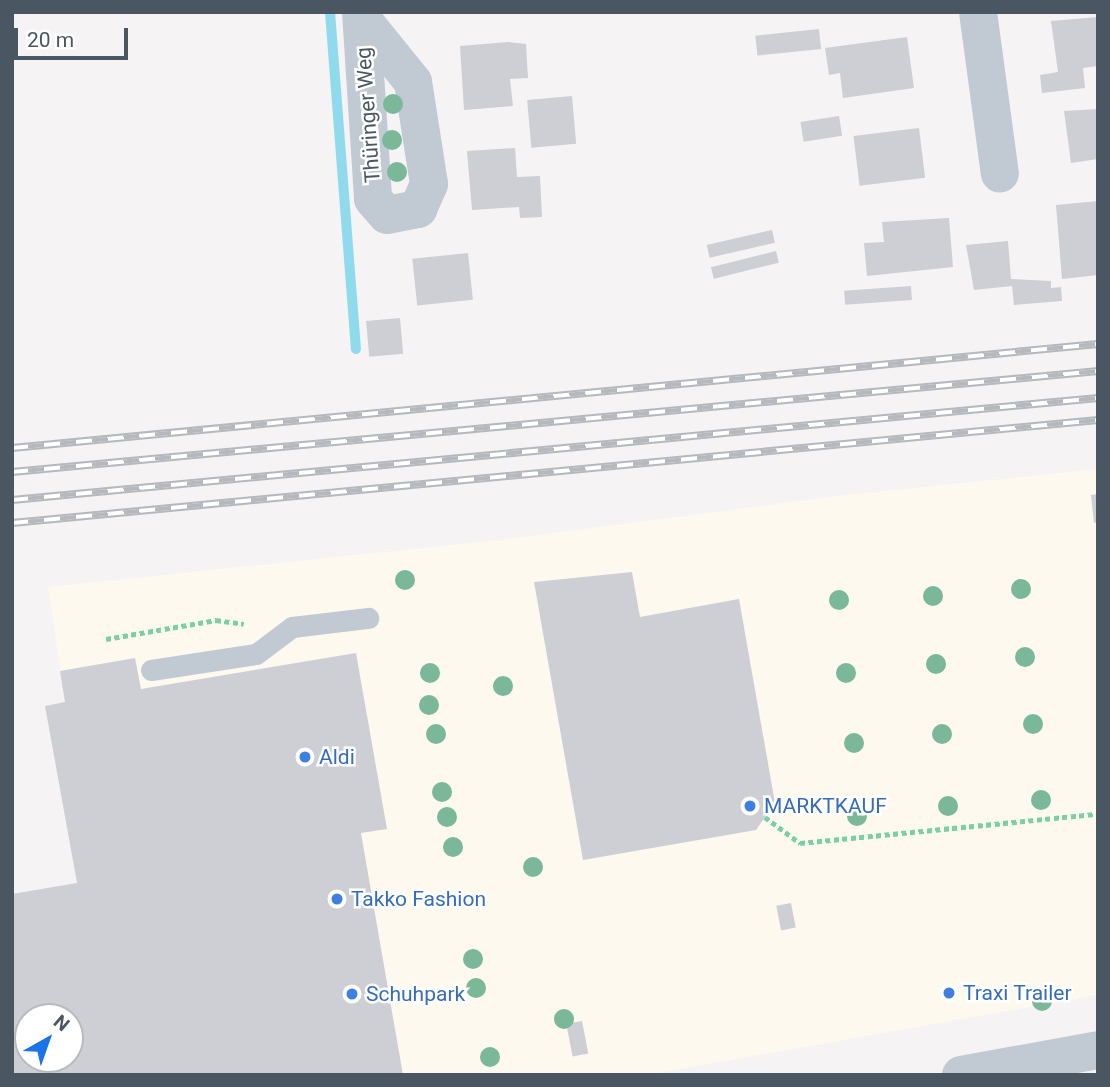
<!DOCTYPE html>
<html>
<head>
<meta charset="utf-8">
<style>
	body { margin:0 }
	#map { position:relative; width:1110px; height:1087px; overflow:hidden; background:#f5f3f3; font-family:Roboto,sans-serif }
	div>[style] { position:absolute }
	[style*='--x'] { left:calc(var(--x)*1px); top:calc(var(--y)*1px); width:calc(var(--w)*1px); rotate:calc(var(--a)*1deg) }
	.commercial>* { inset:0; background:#fdf9ef }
	.stream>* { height:10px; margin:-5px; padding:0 5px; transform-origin:5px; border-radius:5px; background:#90daee }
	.building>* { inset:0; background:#cdcfd5; transform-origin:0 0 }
	.path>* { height:4.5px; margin-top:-2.25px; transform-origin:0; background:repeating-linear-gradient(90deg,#7ad0a6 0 5px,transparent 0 8.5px) }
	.service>* { height:21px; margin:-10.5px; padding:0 10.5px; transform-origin:10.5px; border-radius:10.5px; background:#c1cad2 }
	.minor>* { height:38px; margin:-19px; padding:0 19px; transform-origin:19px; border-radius:19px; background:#c1cad2 }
	.rail>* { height:8px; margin-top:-4px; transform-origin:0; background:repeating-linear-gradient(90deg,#fff 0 16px,#b5b8bd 0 32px); box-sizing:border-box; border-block:2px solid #b5b8bd }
	.trees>* { width:20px; height:20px; margin:-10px; border-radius:50%; background:#7bb799 }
	.dots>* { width:19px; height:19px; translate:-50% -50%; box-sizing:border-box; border:4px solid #fff; border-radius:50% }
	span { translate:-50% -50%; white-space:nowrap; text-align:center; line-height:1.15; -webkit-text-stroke:5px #fff; paint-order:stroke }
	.street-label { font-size:21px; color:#4a5661 }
	.shop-label { font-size:21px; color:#366cbe }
	.left { translate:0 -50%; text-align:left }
	.frame { position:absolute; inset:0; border:14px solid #4a5661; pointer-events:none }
	.north { position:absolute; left:14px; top:1003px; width:70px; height:70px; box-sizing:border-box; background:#fff; border:2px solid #b7bbc0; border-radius:50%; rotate:40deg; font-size:19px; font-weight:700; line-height:28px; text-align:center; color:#4a5661 }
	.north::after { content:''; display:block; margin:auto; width:24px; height:32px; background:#1a73e8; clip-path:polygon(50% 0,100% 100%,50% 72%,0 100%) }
	.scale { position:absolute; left:14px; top:28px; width:114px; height:32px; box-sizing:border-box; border:4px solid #4a5661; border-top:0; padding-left:9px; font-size:21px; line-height:24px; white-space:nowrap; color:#4a5661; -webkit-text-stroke:5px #fff; paint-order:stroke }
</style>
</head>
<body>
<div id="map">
	<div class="commercial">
		<div style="clip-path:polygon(1098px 469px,1098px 995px,646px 1075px,142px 1075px,77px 883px,45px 706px,65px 702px,48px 587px,499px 540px,845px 495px)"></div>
	</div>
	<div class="stream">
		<div style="--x:330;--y:12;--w:338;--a:85.6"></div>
	</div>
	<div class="building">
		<div style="clip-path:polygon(1098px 17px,1098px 66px,1083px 68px,1085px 88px,1042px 93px,1040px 75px,1058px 72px,1051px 21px)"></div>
		<div style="left:819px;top:29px;width:20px;height:64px;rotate:84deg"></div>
		<div style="clip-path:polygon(907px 37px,914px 88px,843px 98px,840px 73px,829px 75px,825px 48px)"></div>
		<div style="clip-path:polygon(508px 42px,526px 44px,528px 78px,510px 79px,513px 106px,464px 110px,460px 46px)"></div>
		<div style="left:572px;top:96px;width:48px;height:45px;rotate:85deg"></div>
		<div style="clip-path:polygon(1098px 109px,1098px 159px,1071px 163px,1064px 111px)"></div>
		<div style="left:839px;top:116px;width:20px;height:39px;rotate:81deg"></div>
		<div style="left:919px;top:128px;width:50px;height:66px;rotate:83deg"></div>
		<div style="clip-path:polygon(515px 148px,517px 177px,540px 176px,542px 217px,520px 218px,519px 207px,472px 210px,467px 151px)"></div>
		<div style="clip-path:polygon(1098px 201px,1098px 275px,1062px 279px,1056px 205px)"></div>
		<div style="clip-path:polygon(949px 218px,953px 267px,867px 276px,864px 243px,884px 242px,882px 222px)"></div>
		<div style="left:772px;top:230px;width:13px;height:67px;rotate:77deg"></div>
		<div style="clip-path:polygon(1008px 241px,1011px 279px,1051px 281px,1051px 288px,1061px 287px,1062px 301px,1014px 305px,1012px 286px,974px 290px,966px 245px)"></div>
		<div style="left:776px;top:251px;width:12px;height:67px;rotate:76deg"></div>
		<div style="left:468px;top:253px;width:47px;height:56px;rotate:84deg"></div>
		<div style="left:911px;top:286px;width:14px;height:67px;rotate:86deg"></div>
		<div style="left:400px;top:318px;width:36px;height:34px;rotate:85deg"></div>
		<div style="clip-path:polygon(1098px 494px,1098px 522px,1094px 523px,1091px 495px)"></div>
		<div style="clip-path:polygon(632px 572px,640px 617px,739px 599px,775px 803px,756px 830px,583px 860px,534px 582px)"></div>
		<div style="clip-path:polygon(evenodd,356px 653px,387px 829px,361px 833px,403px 1075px,12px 1075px,12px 894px,77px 883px,45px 706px,65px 702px,60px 671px,135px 658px,141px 689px,356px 653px,28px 1017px,70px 1017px,70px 1059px,28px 1059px,28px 1017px)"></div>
		<div style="left:791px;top:903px;width:25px;height:15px;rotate:79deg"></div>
		<div style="left:582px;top:1021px;width:33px;height:16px;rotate:79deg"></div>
	</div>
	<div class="path">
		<div style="--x:106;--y:639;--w:112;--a:-9.8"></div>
		<div style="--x:216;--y:620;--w:28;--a:8"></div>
		<div style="--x:765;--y:817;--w:44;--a:36.6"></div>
		<div style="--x:800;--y:843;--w:299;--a:-5.6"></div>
	</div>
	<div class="service">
		<div style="--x:151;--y:670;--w:106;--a:-8.7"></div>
		<div style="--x:256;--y:654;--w:45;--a:-36.9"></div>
		<div style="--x:292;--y:627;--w:77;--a:-6.8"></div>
	</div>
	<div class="minor">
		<div style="--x:361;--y:12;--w:187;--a:86.3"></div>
		<div style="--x:373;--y:199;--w:21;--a:49"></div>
		<div style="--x:387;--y:215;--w:32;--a:-11"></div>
		<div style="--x:418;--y:209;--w:27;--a:-66"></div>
		<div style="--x:429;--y:184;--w:103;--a:-98.9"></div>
		<div style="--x:413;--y:82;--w:81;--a:-129"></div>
		<div style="--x:978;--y:12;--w:163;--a:82.3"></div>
		<div style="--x:961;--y:1075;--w:139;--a:-10.3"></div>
	</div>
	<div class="rail">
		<div style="--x:12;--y:448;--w:1091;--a:-5.47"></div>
		<div style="--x:12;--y:472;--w:1091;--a:-5.31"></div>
		<div style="--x:12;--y:500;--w:1091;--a:-5.37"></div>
		<div style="--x:12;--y:523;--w:1091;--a:-5.42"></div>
	</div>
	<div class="trees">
		<div style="left:393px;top:104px"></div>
		<div style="left:392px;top:140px"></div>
		<div style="left:397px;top:172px"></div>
		<div style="left:405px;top:580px"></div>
		<div style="left:1021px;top:589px"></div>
		<div style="left:933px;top:596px"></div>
		<div style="left:839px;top:600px"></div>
		<div style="left:1025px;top:657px"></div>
		<div style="left:936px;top:664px"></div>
		<div style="left:430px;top:673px"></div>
		<div style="left:846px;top:673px"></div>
		<div style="left:503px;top:686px"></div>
		<div style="left:429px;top:705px"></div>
		<div style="left:1033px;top:724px"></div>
		<div style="left:436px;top:734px"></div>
		<div style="left:942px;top:734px"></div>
		<div style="left:854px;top:743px"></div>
		<div style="left:442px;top:792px"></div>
		<div style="left:1041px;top:800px"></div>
		<div style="left:948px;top:806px"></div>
		<div style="left:857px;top:816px"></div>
		<div style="left:447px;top:817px"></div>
		<div style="left:453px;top:847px"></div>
		<div style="left:533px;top:867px"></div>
		<div style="left:473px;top:959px"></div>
		<div style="left:476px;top:988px"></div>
		<div style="left:1042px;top:1001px"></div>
		<div style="left:564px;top:1019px"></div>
		<div style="left:490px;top:1057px"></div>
	</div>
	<div class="dots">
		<div style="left:305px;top:757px;background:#3f7fe0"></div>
		<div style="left:750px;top:806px;background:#3f7fe0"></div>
		<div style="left:337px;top:899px;background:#3f7fe0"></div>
		<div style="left:949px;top:993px;background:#3f7fe0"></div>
		<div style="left:352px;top:994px;background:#3f7fe0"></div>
	</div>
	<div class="street-label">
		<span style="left:368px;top:115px;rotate:-94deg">Thüringer Weg</span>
	</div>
	<div class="shop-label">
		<span class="left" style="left:319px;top:757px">Aldi</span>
		<span class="left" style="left:764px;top:806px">MARKTKAUF</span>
		<span class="left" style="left:351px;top:899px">Takko Fashion</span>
		<span class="left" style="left:963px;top:993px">Traxi Trailer</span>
		<span class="left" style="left:366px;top:994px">Schuhpark</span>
	</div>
	<div class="frame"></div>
	<div class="north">N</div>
	<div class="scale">20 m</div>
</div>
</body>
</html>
